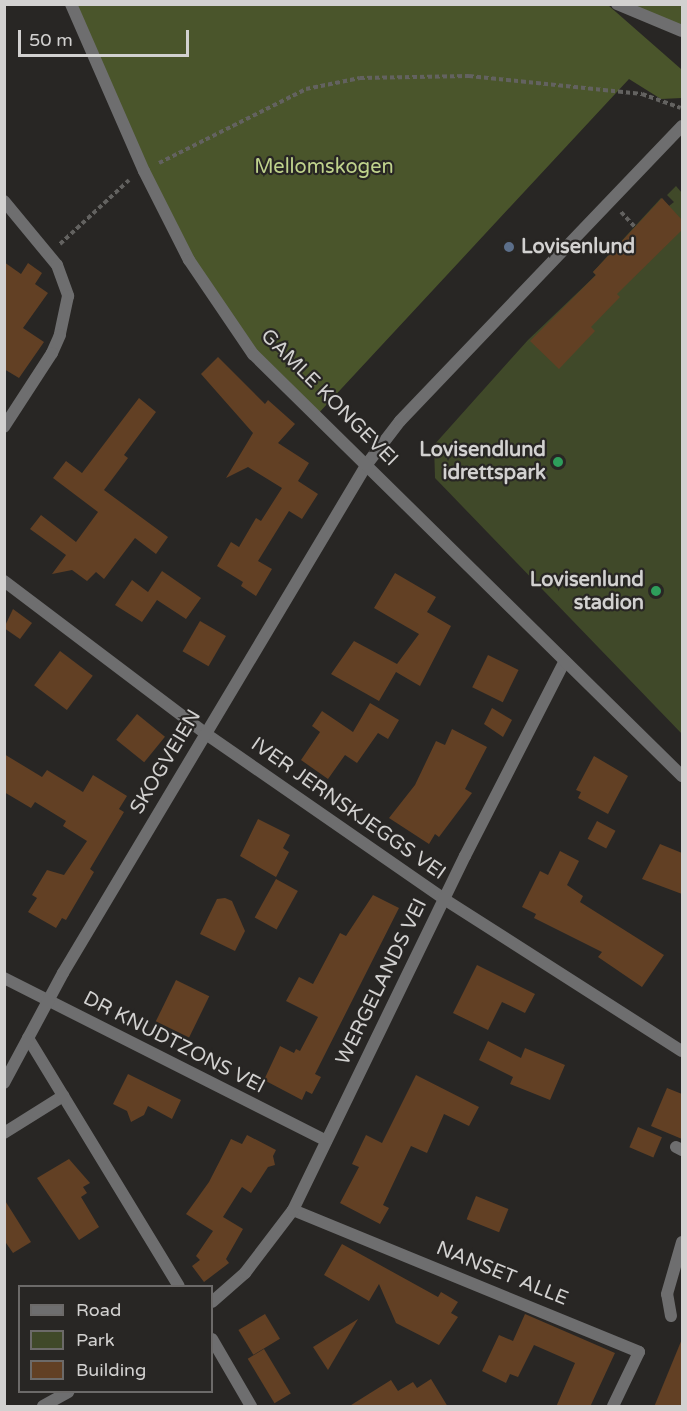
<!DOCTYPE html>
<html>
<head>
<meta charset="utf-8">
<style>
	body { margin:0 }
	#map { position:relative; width:687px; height:1411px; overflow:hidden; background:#282624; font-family:"Varela Round",sans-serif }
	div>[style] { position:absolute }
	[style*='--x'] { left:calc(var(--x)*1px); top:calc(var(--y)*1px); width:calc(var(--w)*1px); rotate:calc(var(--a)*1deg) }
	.green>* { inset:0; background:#404929 }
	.forest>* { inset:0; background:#4a552b }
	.building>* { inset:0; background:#624024; transform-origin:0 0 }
	.path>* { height:4px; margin-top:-2px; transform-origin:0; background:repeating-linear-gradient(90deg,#636260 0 4.5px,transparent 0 7.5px) }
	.service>* { height:12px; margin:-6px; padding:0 6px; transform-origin:6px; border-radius:6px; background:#6e6e6f }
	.minor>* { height:12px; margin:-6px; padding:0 6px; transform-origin:6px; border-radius:6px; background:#6e6e6f }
	.tertiary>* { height:12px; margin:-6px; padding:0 6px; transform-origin:6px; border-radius:6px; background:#6e6e6f }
	.dots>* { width:16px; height:16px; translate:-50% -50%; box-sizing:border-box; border:3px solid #282624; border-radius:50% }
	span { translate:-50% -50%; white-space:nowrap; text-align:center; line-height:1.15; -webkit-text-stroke:4.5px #282624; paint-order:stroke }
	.park-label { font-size:20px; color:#bfd28c }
	.poi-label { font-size:20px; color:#d2d1d0; font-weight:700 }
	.left { translate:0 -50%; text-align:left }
	.right { translate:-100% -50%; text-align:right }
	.street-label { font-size:20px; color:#d2d1d0 }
	.frame { position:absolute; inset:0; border:6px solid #d2d1d0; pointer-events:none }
	.legend { position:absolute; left:18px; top:1285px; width:195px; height:108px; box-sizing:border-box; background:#282624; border:2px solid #6c6a69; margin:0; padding:8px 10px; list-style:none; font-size:18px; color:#d2d1d0 }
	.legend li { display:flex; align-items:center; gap:12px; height:30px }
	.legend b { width:30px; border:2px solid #6c6a69 }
	.scale { position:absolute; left:18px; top:30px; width:171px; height:27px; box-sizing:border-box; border:3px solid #d2d1d0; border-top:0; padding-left:8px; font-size:18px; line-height:21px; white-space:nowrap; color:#d2d1d0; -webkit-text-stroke:4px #282624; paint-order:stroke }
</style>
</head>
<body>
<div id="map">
	<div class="green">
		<div style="clip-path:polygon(676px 186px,682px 193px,682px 734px,435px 478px,434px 445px,528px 340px,596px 275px,593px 272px,661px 198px,669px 206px,674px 202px,667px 195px)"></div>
	</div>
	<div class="forest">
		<div style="clip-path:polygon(71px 5px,608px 5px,681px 69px,682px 98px,661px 99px,629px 79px,316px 416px,253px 354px,189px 260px)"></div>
		<div style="clip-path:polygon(625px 5px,682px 5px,682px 26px)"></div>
	</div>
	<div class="building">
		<div style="clip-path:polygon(662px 198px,682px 220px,682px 230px,617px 294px,620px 297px,591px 327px,595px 331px,559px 369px,530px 341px,596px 275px,593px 272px)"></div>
		<div style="clip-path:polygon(4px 262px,21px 274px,28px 263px,42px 273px,35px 284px,48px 293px,23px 328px,44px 342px,19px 378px,4px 369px)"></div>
		<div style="clip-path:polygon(218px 357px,265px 404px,268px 400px,295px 424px,278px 443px,309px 463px,298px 481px,318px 494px,302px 519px,289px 511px,258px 561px,272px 569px,256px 596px,241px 586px,243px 582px,217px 566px,231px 542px,239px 547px,256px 518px,261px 521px,282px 488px,248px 467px,226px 478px,253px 433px,201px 374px)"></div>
		<div style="clip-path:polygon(139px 398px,156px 412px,124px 455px,128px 458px,104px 490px,168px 537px,156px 554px,135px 538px,104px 579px,96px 572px,87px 581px,72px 570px,52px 574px,66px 555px,30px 529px,41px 515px,76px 542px,98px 512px,53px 478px,66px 461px,82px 473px)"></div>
		<div style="clip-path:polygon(162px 571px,201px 598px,186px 619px,157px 600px,142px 622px,115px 605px,132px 580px,148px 592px)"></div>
		<div style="clip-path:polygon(395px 573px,436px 597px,427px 612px,451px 626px,420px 686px,396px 672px,379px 701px,331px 674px,354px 641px,397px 664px,419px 634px,374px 608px)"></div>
		<div style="clip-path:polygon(13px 609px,32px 623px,20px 639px,4px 628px)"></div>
		<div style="left:200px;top:621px;width:30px;height:35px;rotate:30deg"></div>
		<div style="left:60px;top:651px;width:41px;height:43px;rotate:37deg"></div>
		<div style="left:488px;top:655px;width:34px;height:36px;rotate:26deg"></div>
		<div style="clip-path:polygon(370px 703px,399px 720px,388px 739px,378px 733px,357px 763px,345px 755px,328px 779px,301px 760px,320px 732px,312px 726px,322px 711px,353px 732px)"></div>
		<div style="clip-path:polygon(492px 708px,512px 720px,503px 737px,484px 724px)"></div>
		<div style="left:137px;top:714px;width:36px;height:33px;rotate:39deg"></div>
		<div style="clip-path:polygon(452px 729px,487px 747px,465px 789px,472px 793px,439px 837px,435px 834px,429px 844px,389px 818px,415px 785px,436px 741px,445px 745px)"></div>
		<div style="clip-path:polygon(4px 754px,42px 777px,47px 770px,83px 792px,93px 775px,127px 796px,119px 809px,124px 812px,90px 869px,94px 872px,66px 920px,62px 918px,56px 928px,28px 912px,37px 898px,32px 895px,47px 870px,64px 875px,87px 841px,63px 826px,66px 821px,35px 802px,31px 808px,4px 792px)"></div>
		<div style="clip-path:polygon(594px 756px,628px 776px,608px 814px,578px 798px,581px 792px,576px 790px)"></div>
		<div style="clip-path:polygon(258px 819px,290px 835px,283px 848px,289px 852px,276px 877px,240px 856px)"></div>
		<div style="left:597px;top:821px;width:21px;height:20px;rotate:28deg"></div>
		<div style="clip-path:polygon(660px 844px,682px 853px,682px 894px,642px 879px)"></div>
		<div style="clip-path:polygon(560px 851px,579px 861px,567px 885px,583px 896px,580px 902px,664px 955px,642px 987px,598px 957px,602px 952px,534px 918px,536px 914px,522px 907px,540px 871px,548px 875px)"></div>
		<div style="left:276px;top:879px;width:25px;height:44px;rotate:29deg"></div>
		<div style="clip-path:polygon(373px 895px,399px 908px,315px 1074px,321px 1077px,312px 1094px,306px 1091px,302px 1100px,264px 1080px,280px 1046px,294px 1053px,296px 1049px,300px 1051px,318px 1017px,286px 1001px,299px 977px,313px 984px,340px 933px,346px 936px)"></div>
		<div style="clip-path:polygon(225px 898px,232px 901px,245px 931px,235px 951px,200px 934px,217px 899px)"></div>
		<div style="clip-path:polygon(477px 965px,535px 994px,525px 1013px,502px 1002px,488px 1030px,453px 1013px)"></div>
		<div style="left:176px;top:980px;width:37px;height:46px;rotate:26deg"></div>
		<div style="clip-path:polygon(488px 1041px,521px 1058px,525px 1048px,565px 1065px,550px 1100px,510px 1084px,513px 1077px,479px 1060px)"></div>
		<div style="clip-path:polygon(128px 1074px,181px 1100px,172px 1119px,148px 1106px,144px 1115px,131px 1122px,127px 1111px,113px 1104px)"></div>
		<div style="clip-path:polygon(416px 1075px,479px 1107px,469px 1126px,444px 1114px,427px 1153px,411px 1146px,383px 1205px,389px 1208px,380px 1224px,340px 1203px,359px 1167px,352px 1164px,366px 1135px,382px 1143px)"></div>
		<div style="clip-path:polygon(667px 1088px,682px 1094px,682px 1139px,651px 1126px)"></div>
		<div style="left:638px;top:1127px;width:26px;height:22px;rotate:23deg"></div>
		<div style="clip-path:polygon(247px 1135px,276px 1150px,273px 1156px,275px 1165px,268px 1167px,251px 1193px,242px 1187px,223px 1217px,243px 1229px,226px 1259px,229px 1263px,204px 1282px,192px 1266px,200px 1260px,196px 1256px,213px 1231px,186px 1214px,209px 1182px,231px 1139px,242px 1144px)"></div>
		<div style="clip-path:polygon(69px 1159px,90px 1183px,83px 1187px,87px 1193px,81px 1197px,99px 1227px,79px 1240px,37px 1178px)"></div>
		<div style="left:476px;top:1196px;width:35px;height:25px;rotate:22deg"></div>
		<div style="clip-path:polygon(4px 1199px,31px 1242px,13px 1253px,4px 1240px)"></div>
		<div style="clip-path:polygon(342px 1244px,438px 1297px,441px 1292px,458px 1302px,451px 1313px,458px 1317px,439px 1345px,396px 1323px,379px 1284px,369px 1301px,324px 1275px)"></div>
		<div style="left:265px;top:1314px;width:29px;height:31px;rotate:59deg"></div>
		<div style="clip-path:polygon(525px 1314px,615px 1353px,590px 1407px,556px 1407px,575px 1363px,534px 1345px,518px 1377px,510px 1374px,506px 1383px,482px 1371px,499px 1335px,513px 1341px)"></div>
		<div style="clip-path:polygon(358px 1319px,328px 1370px,313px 1347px)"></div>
		<div style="clip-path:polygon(682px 1339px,682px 1407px,654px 1407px)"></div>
		<div style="left:264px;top:1349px;width:52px;height:19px;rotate:59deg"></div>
		<div style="clip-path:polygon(431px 1379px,448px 1407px,348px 1407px,391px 1380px,398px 1391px,413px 1382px,417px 1388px)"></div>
	</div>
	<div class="path">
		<div style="--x:159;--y:163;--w:165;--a:-26.7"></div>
		<div style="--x:306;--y:89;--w:55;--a:-11.5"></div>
		<div style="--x:360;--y:78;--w:109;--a:-1.1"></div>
		<div style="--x:469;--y:76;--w:174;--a:5.9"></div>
		<div style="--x:642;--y:94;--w:41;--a:19.7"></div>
		<div style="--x:621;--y:212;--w:21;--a:47"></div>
		<div style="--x:60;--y:244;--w:94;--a:-42.8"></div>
	</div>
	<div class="service">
		<div style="--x:4;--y:1133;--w:70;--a:-32.1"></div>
		<div style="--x:676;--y:1147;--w:7;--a:27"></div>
		<div style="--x:671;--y:1316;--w:22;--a:-100"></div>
		<div style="--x:667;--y:1294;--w:54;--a:-73.9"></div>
	</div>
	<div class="minor">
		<div style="--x:617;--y:4;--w:70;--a:22.6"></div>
		<div style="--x:4;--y:201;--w:83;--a:50.4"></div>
		<div style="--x:57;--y:265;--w:33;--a:70"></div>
		<div style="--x:68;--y:296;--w:40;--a:102"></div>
		<div style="--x:60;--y:335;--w:20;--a:114"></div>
		<div style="--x:52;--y:353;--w:88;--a:123"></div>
		<div style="--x:4;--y:581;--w:253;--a:37.1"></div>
		<div style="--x:206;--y:734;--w:290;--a:34.7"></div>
		<div style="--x:444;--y:899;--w:282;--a:32.6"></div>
		<div style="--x:4;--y:978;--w:361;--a:26.8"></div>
		<div style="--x:28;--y:1038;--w:290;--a:58.7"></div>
		<div style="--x:4;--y:1083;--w:125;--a:-61.8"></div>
		<div style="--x:63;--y:973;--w:593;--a:-59.15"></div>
		<div style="--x:367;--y:464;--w:54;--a:-52.5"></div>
		<div style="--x:400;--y:421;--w:408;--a:-46.3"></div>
		<div style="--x:293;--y:1210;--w:374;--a:22.3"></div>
		<div style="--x:639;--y:1352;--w:60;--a:115.7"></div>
		<div style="--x:212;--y:1302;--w:44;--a:-41.3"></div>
		<div style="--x:245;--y:1273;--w:79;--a:-52.7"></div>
		<div style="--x:293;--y:1210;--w:394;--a:-64.1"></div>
		<div style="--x:465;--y:856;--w:219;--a:-62.9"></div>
		<div style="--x:212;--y:1339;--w:78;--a:59.8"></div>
		<div style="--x:43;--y:1406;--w:29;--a:-29"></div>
	</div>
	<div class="tertiary">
		<div style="--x:71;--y:4;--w:182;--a:66.4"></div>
		<div style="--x:144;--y:171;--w:100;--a:63.2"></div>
		<div style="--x:189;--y:260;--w:114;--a:55.8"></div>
		<div style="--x:253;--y:354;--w:602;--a:44.53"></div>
	</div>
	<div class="dots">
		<div style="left:509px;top:247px;background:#5c6f8a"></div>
		<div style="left:558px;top:462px;background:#2e9e5b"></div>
		<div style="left:656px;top:591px;background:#2e9e5b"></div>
	</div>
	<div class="park-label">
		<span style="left:324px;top:167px">Mellomskogen</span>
	</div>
	<div class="poi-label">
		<span class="left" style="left:521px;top:247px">Lovisenlund</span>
		<span class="right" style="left:546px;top:462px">Lovisendlund<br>idrettspark</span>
		<span class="right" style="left:644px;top:592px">Lovisenlund<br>stadion</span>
	</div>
	<div class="street-label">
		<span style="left:329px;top:398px;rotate:45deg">GAMLE KONGEVEI</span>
		<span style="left:166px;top:762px;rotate:-59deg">SKOGVEIEN</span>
		<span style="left:348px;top:809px;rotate:35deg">IVER JERNSKJEGGS VEI</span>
		<span style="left:382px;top:982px;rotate:-64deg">WERGELANDS VEI</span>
		<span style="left:174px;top:1043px;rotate:27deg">DR KNUDTZONS VEI</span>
		<span style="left:502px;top:1274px;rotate:22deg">NANSET ALLE</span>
	</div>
	<div class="frame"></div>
	<ul class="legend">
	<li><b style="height:8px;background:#6e6e6f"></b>Road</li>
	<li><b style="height:16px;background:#404929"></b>Park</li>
	<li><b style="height:16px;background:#624024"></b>Building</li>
	</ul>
	<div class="scale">50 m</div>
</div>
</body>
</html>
